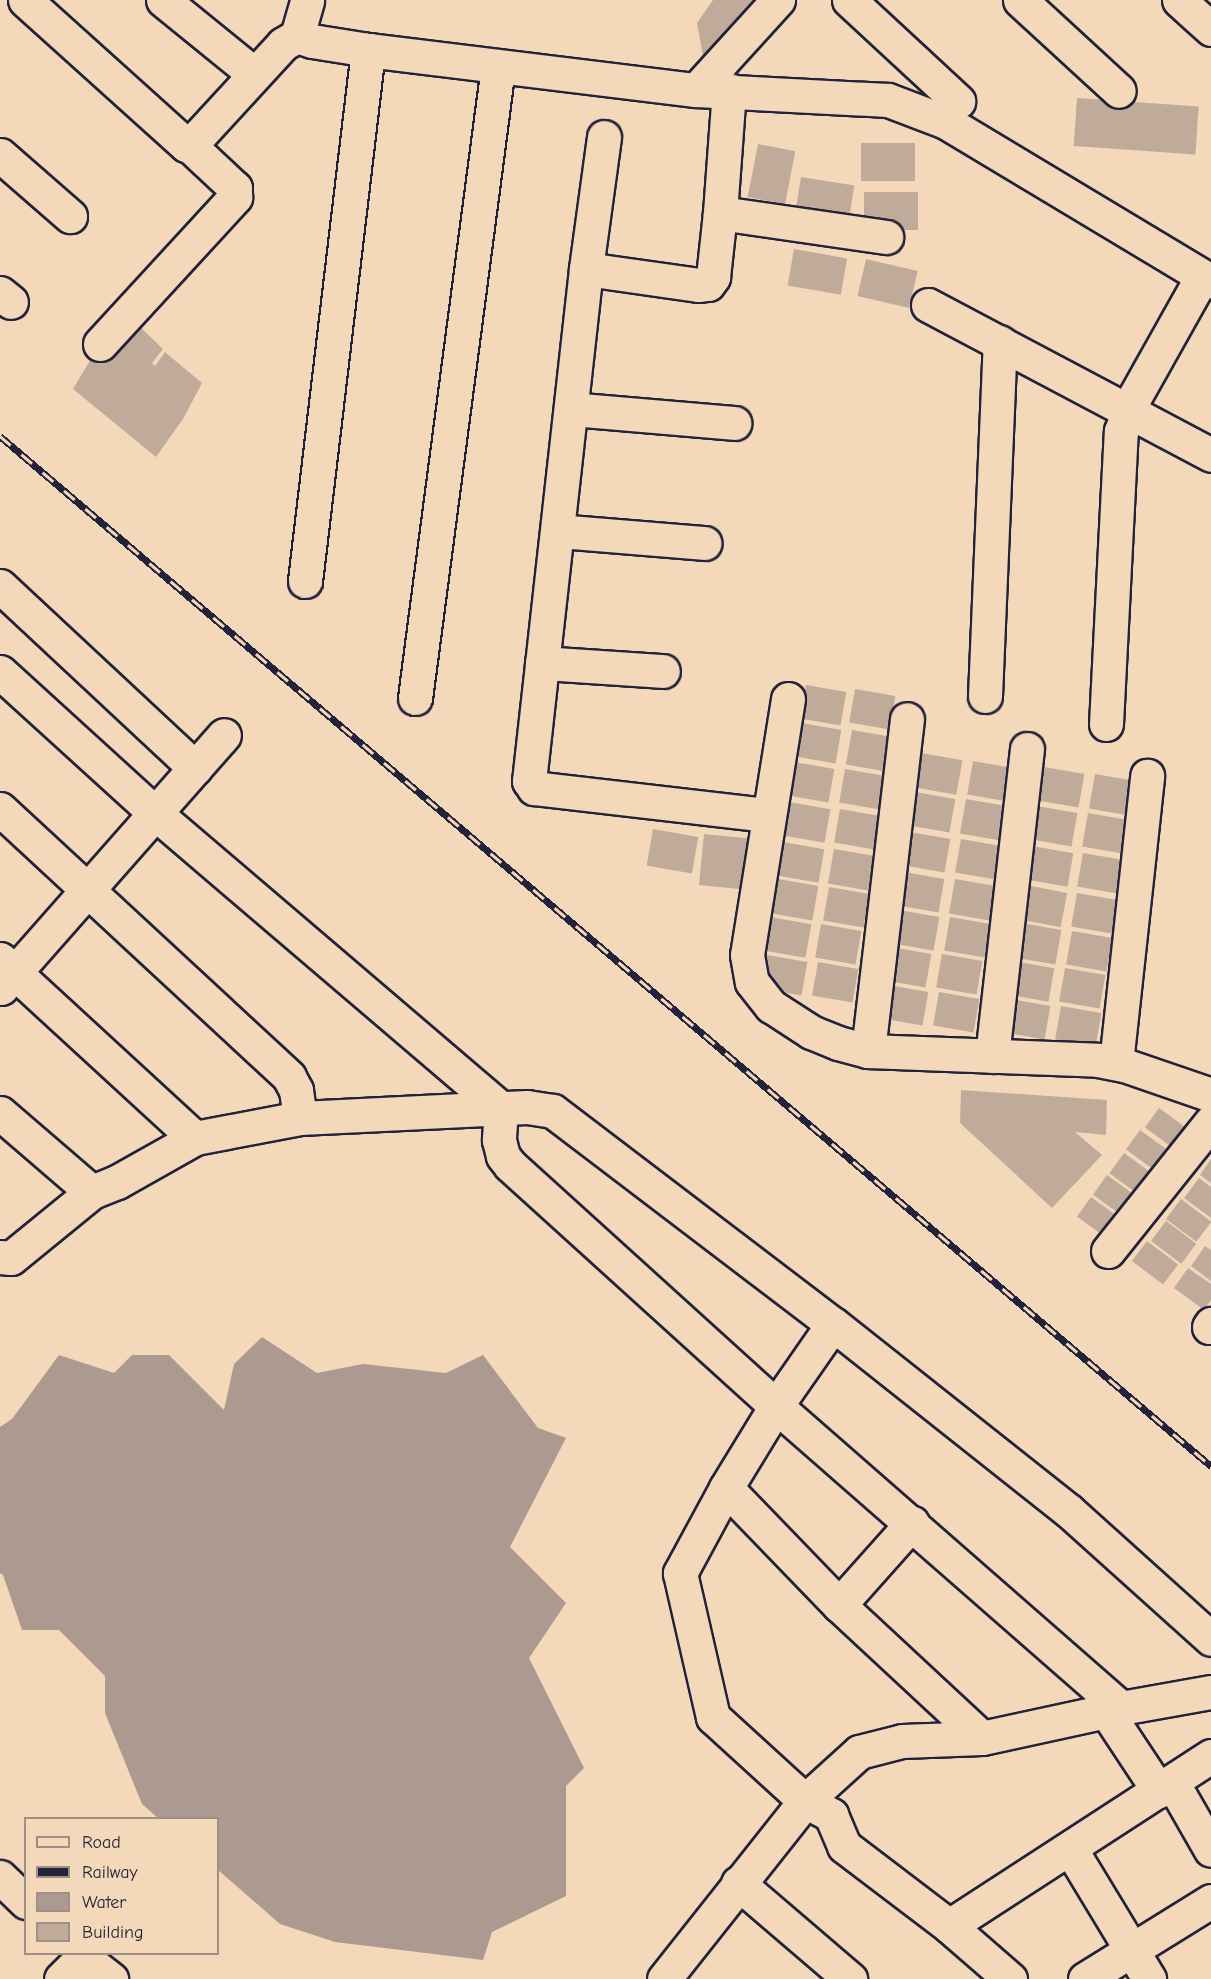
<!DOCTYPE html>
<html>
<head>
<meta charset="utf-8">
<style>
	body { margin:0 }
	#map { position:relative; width:1211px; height:1979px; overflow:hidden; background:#f4d8ba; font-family:"Comic Neue",sans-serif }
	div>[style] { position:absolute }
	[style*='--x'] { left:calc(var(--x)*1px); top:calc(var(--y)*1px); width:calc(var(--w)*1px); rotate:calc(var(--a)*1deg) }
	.water>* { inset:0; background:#ac998f }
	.building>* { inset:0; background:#c0ab9b; transform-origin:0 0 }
	.roads { filter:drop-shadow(2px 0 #22223b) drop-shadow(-2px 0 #22223b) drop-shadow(0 2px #22223b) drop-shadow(0 -2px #22223b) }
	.minor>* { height:33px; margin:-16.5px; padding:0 16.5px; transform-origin:16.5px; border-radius:16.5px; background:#f4d8ba }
	.rail>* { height:7px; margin-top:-3.5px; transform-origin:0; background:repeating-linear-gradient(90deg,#f4d8ba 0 14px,#22223b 0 28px); box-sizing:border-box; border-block:2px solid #22223b }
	span { translate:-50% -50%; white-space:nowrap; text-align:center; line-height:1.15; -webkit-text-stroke:4.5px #f4d8ba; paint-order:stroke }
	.legend { position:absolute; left:24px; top:1817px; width:195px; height:138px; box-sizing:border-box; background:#f4d8ba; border:2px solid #a08f87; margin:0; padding:8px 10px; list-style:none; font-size:18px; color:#22223b }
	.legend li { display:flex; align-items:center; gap:12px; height:30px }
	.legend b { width:30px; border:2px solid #a08f87 }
</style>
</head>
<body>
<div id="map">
	<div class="water">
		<div style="clip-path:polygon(262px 1337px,317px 1373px,363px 1364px,446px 1373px,483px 1355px,538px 1428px,566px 1438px,510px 1547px,566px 1603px,529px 1658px,584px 1768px,566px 1786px,566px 1896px,492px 1932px,483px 1960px,335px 1942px,280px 1924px,218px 1870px,218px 1818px,158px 1818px,142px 1804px,105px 1713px,105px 1676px,59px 1630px,22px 1630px,3px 1575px,0 1573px,0 1427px,12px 1419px,59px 1355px,114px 1373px,132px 1355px,169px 1355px,224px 1410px,234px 1364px)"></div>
	</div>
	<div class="building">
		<div style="clip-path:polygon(713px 0,758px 0,704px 62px,697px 23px)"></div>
		<div style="left:1077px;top:98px;width:122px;height:48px;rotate:4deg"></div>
		<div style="left:861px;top:143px;width:54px;height:38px"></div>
		<div style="left:758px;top:144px;width:38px;height:54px;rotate:11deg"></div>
		<div style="left:801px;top:177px;width:54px;height:37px;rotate:9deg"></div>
		<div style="left:864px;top:192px;width:54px;height:38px"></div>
		<div style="left:794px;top:249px;width:54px;height:37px;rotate:10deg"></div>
		<div style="left:866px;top:259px;width:53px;height:38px;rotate:13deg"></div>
		<div style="clip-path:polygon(132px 319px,163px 349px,152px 363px,155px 366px,165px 352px,202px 383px,183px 419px,156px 457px,73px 389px,92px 357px)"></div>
		<div style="left:806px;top:685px;width:41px;height:34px;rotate:10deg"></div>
		<div style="left:855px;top:689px;width:41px;height:34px;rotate:10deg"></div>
		<div style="left:801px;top:723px;width:41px;height:34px;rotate:10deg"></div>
		<div style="left:852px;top:730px;width:41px;height:35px;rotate:10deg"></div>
		<div style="left:921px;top:753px;width:42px;height:35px;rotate:10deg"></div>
		<div style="left:973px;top:761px;width:41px;height:34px;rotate:10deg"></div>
		<div style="left:794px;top:762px;width:41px;height:34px;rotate:10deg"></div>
		<div style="left:1044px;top:767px;width:41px;height:34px;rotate:10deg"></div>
		<div style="left:845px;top:769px;width:41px;height:34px;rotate:10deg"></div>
		<div style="left:1095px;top:774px;width:41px;height:35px;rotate:10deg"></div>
		<div style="left:915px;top:792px;width:41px;height:34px;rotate:10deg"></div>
		<div style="left:966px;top:799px;width:41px;height:35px;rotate:10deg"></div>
		<div style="left:789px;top:802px;width:42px;height:34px;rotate:10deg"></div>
		<div style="left:1037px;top:806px;width:41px;height:34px;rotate:10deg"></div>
		<div style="left:840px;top:809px;width:42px;height:34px;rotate:10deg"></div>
		<div style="left:1088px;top:813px;width:41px;height:34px;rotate:10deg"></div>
		<div style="left:653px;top:829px;width:46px;height:37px;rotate:10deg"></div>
		<div style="left:910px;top:832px;width:41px;height:34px;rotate:10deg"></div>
		<div style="clip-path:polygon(704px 834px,755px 839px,750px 880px,739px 889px,699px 885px)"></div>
		<div style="left:961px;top:839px;width:41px;height:34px;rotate:10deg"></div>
		<div style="left:783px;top:842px;width:42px;height:34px;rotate:10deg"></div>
		<div style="left:1032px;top:846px;width:42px;height:34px;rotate:10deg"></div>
		<div style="left:834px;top:849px;width:41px;height:35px;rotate:10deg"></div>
		<div style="left:1083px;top:853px;width:41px;height:34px;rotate:10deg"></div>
		<div style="left:904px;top:872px;width:41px;height:34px;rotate:10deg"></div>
		<div style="left:778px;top:879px;width:41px;height:35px;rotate:10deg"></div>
		<div style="left:955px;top:879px;width:41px;height:35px;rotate:10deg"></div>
		<div style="left:1026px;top:885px;width:42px;height:35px;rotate:11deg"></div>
		<div style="left:829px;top:887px;width:41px;height:34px;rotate:10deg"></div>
		<div style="left:1077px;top:893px;width:41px;height:34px;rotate:10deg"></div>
		<div style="left:899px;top:910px;width:41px;height:34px;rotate:10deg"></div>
		<div style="left:770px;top:917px;width:42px;height:34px;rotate:10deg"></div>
		<div style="left:950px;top:917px;width:41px;height:34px;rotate:10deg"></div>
		<div style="left:1021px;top:923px;width:41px;height:35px;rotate:10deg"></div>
		<div style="left:821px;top:924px;width:41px;height:34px;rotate:10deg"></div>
		<div style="left:1072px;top:931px;width:41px;height:34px;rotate:10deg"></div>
		<div style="left:891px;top:947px;width:41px;height:34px;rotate:10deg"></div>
		<div style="left:942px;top:954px;width:41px;height:34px;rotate:10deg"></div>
		<div style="left:767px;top:955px;width:41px;height:34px;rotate:10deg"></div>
		<div style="left:1013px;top:961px;width:42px;height:34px;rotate:10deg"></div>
		<div style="left:818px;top:962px;width:41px;height:34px;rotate:10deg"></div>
		<div style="left:1065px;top:968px;width:41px;height:34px;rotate:10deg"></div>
		<div style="left:888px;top:985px;width:41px;height:34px;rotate:10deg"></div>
		<div style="left:939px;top:992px;width:41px;height:34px;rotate:10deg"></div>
		<div style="left:1010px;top:999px;width:41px;height:34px;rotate:10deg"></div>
		<div style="left:1061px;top:1006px;width:41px;height:34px;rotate:10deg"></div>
		<div style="clip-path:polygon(961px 1090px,1107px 1100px,1106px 1135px,1075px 1132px,1102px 1155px,1052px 1208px,960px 1123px)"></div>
		<div style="left:1159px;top:1108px;width:37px;height:24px;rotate:36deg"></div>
		<div style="left:1140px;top:1130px;width:37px;height:24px;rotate:36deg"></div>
		<div style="left:1124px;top:1153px;width:37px;height:25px;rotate:36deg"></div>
		<div style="clip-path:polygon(1211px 1159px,1211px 1183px,1200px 1175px)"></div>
		<div style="left:1107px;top:1175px;width:37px;height:24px;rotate:36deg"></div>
		<div style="clip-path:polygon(1199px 1178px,1211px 1187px,1211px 1218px,1184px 1198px)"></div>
		<div style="left:1091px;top:1197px;width:37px;height:24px;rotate:36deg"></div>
		<div style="left:1181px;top:1199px;width:38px;height:25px;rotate:37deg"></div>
		<div style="left:1166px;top:1221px;width:38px;height:25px;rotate:37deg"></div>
		<div style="left:1147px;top:1241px;width:39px;height:25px;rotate:37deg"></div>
		<div style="clip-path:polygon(1205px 1246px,1211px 1250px,1211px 1281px,1191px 1266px)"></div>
		<div style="clip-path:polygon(1188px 1268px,1211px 1284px,1211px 1300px,1204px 1310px,1174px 1288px)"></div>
	</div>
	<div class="roads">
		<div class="minor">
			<div style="--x:25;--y:0;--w:217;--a:42"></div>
			<div style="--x:186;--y:145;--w:8;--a:-23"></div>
			<div style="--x:193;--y:142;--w:133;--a:-47.4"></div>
			<div style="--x:283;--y:44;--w:16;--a:-30"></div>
			<div style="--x:297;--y:36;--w:16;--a:18"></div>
			<div style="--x:312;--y:41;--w:57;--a:9.1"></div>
			<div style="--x:368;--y:50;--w:330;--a:7"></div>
			<div style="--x:696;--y:90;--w:192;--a:3"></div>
			<div style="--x:888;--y:100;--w:62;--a:20.8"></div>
			<div style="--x:946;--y:122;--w:309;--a:31"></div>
			<div style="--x:163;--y:0;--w:117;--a:39.1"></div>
			<div style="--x:849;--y:0;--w:149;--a:42.8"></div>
			<div style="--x:1020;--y:0;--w:134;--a:42.6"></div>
			<div style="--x:1179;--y:0;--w:43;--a:42.2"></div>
			<div style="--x:297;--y:36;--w:37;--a:-74"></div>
			<div style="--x:696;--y:90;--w:122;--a:-47.7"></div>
			<div style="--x:729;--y:90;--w:123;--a:94.2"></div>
			<div style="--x:720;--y:213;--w:168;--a:8.2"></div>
			<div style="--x:604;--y:137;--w:133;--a:97.8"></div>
			<div style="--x:586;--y:269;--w:515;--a:96.35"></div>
			<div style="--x:529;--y:781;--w:9;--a:54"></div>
			<div style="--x:534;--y:788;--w:236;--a:6.6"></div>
			<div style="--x:0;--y:155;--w:93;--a:41.1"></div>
			<div style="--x:586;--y:269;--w:113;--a:8.1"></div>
			<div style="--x:698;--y:285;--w:10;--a:-6"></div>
			<div style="--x:708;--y:284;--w:9;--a:-54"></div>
			<div style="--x:713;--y:277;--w:64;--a:-83.8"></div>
			<div style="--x:0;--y:293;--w:14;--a:39"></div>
			<div style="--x:928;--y:305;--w:320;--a:27.9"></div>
			<div style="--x:100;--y:344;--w:200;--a:-47.4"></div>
			<div style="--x:235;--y:197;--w:9;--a:-90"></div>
			<div style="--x:235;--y:188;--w:63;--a:-136.9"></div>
			<div style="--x:571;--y:409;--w:164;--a:4.9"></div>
			<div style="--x:558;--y:531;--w:147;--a:4.7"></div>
			<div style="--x:305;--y:581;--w:535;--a:-83.23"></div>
			<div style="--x:0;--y:586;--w:267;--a:43"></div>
			<div style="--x:542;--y:663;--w:121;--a:3.8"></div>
			<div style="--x:0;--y:672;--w:210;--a:42.3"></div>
			<div style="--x:155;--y:813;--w:455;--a:40.5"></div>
			<div style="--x:501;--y:1109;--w:31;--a:94"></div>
			<div style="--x:499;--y:1140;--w:16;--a:76"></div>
			<div style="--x:503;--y:1156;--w:11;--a:52"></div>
			<div style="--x:510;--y:1165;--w:359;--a:42.2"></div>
			<div style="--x:776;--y:1406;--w:459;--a:41.2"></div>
			<div style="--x:985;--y:696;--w:354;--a:-87.6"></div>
			<div style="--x:415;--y:698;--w:636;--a:-82.51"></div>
			<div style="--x:788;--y:699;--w:259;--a:99.1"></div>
			<div style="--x:747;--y:955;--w:27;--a:80"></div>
			<div style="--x:752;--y:982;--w:31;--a:52"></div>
			<div style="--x:771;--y:1006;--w:48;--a:33"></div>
			<div style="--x:811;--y:1032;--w:29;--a:22"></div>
			<div style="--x:838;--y:1043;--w:31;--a:15"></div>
			<div style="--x:868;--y:1051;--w:230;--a:2.2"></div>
			<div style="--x:1098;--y:1060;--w:26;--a:11"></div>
			<div style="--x:1124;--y:1065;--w:92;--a:19"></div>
			<div style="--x:1106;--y:724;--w:293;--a:-87.1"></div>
			<div style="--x:1121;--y:431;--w:35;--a:-68"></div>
			<div style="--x:1134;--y:398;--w:139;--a:-60.7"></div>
			<div style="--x:0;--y:809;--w:394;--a:42.8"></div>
			<div style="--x:289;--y:1077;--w:15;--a:62"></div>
			<div style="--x:296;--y:1090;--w:28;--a:82"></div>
			<div style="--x:0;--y:959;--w:265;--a:42.6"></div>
			<div style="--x:195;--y:1138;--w:107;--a:-10.8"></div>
			<div style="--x:300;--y:1118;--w:227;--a:-2.8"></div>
			<div style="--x:527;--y:1107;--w:26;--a:9"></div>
			<div style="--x:553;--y:1111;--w:352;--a:37.3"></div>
			<div style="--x:833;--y:1324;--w:301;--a:38.4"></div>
			<div style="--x:1069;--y:1511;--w:191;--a:42"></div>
			<div style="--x:1;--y:988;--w:337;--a:-48.6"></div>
			<div style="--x:868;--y:1051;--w:334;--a:-83.3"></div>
			<div style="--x:992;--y:1056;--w:309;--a:-83.5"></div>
			<div style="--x:1116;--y:1063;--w:289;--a:-83.8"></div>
			<div style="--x:0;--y:1113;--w:121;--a:40.7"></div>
			<div style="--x:92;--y:1192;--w:27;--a:-22"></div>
			<div style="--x:117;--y:1182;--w:90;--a:-29.4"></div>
			<div style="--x:1108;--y:1251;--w:165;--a:-51.4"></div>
			<div style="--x:0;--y:1257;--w:11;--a:5"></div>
			<div style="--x:11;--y:1258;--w:104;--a:-39.2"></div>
			<div style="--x:833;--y:1324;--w:100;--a:124.8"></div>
			<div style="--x:776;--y:1406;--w:96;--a:121.4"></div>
			<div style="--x:726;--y:1488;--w:97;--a:118.4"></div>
			<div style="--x:680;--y:1573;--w:148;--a:77.1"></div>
			<div style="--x:713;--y:1717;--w:125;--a:42.4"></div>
			<div style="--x:805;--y:1801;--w:30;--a:28"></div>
			<div style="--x:831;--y:1815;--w:34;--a:67"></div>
			<div style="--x:844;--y:1846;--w:132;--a:37.3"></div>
			<div style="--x:949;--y:1926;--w:81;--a:41"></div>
			<div style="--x:1209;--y:1327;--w:4;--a:-56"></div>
			<div style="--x:726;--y:1488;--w:163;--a:46"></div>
			<div style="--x:839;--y:1605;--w:195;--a:42.9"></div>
			<div style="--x:839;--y:1605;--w:110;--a:-48.3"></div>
			<div style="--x:1106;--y:1711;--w:96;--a:56.5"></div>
			<div style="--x:1172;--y:1782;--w:78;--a:60.2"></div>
			<div style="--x:1071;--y:1850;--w:151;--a:58.8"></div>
			<div style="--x:0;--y:1877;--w:36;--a:44"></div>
			<div style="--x:738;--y:1883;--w:148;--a:40.6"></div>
			<div style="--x:949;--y:1926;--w:312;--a:-33"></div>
			<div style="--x:79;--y:1954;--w:41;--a:38"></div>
			<div style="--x:61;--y:1979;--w:31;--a:-45"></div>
			<div style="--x:664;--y:1979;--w:227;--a:-51.6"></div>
			<div style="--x:805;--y:1801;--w:73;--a:-42.2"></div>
			<div style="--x:859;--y:1752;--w:44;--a:-14.3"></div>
			<div style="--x:902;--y:1741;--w:80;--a:-2.1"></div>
			<div style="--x:982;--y:1738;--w:142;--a:-12.2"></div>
			<div style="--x:1121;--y:1708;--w:91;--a:-10.1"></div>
			<div style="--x:1085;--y:1979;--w:148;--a:-31.8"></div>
		</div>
	</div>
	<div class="rail">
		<div style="--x:0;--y:436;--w:1590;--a:40.38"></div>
	</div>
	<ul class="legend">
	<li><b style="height:8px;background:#f4d8ba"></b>Road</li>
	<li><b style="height:8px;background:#22223b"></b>Railway</li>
	<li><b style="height:16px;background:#ac998f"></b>Water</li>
	<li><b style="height:16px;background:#c0ab9b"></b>Building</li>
	</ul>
</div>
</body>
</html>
